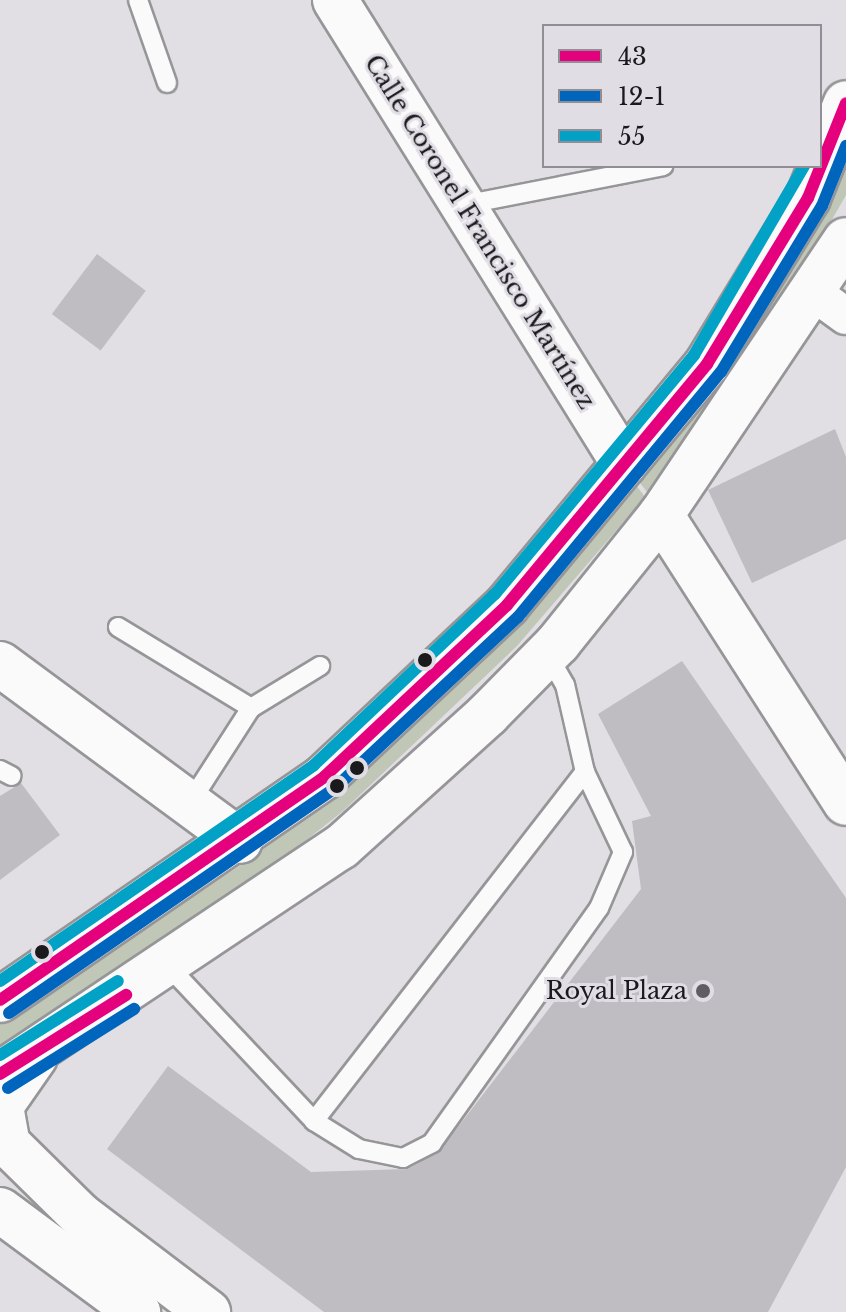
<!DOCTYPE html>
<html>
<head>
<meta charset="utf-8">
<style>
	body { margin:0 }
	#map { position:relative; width:846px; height:1312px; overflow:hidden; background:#e1dfe3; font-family:"Libre Baskerville",serif }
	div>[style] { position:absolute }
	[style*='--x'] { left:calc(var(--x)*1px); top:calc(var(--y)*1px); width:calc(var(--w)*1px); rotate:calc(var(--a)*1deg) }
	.green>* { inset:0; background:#c0c7b6 }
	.pier>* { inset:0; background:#e1dfe3 }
	.building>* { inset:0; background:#bfbdc1; transform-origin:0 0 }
	.roads { filter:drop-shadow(2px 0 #969598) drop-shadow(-2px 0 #969598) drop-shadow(0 2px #969598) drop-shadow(0 -2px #969598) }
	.service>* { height:18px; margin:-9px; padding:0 9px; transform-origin:9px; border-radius:9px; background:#fafafb }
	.minor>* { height:36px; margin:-18px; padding:0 18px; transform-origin:18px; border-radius:18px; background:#fafafb }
	.tertiary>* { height:44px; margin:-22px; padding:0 22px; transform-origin:22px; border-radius:22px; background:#fafafb }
	.trunk>* { height:44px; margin:-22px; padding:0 22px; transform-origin:22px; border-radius:22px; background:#fafafb }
	.bus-1>* { height:12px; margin:-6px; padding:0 6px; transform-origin:6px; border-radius:6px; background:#e5007d }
	.bus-2>* { height:12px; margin:-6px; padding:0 6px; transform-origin:6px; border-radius:6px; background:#0065bd }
	.bus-3>* { height:12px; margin:-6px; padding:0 6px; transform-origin:6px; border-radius:6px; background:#01a2c5 }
	.dots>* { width:22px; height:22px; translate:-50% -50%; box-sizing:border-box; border:4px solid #e1dde5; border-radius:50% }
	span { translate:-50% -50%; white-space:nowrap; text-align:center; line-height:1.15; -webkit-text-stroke:6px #e1dde5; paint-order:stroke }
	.street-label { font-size:24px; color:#1a191c }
	.poi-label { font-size:24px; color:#1a191c }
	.right { translate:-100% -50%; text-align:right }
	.legend { position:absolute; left:542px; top:24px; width:280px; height:144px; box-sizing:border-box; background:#e1dde5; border:2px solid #918f95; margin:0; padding:10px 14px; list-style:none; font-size:24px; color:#1a191c }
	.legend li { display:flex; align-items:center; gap:16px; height:40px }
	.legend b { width:40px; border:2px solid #918f95 }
</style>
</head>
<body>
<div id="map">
	<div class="green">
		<div style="clip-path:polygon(846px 162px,846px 195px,798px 279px,648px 493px,636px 478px)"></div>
		<div style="clip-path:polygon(633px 481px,645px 497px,517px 646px,343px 811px,280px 861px,0 1047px,0 1023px,256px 855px,433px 707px,508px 631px)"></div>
	</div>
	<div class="pier">
		<div style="clip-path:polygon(0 1245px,89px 1309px,91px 1312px,0 1312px)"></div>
	</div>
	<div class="building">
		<div style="left:97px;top:254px;width:61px;height:75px;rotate:37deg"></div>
		<div style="clip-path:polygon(835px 429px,846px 457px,846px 539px,752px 583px,708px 490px)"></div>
		<div style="clip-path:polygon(682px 661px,846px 898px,846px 1167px,768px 1312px,324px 1312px,107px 1149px,168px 1066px,311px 1172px,408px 1169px,438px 1153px,641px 889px,632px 821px,651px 816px,598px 714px)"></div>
		<div style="clip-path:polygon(21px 783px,60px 835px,0 880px,0 796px)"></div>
	</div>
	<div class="roads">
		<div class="service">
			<div style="--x:138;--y:0;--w:88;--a:70.7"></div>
			<div style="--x:463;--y:205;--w:204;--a:-11"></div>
			<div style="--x:118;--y:627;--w:156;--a:31.3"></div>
			<div style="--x:0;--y:770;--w:13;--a:27"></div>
			<div style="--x:191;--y:801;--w:111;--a:-57.2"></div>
			<div style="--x:251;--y:708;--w:81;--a:-31.3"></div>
			<div style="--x:169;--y:967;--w:212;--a:46.7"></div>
			<div style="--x:314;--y:1121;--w:53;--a:31.9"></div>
			<div style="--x:359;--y:1149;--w:45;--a:11.6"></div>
			<div style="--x:403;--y:1158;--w:33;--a:-27"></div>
			<div style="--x:432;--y:1143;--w:288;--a:-54.6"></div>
			<div style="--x:599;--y:908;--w:61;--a:-66.8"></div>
			<div style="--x:623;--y:852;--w:89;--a:-115.4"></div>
			<div style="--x:585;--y:772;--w:89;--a:-102.9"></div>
			<div style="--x:565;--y:685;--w:34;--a:-120"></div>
			<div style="--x:314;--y:1121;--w:442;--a:-52.2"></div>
		</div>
		<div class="minor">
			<div style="--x:814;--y:293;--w:39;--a:36"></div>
		</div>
		<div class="tertiary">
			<div style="--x:335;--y:0;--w:547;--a:58.08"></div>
			<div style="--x:661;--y:515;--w:342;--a:57.3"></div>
			<div style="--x:0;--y:664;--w:298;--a:36.4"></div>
		</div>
		<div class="trunk">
			<div style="--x:0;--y:1000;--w:393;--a:-34.5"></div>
			<div style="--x:324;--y:777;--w:251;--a:-43.2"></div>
			<div style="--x:507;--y:605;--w:313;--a:-50.3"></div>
			<div style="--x:707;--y:364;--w:194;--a:-58.7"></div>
			<div style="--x:808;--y:198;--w:102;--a:-68.2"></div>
			<div style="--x:35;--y:1057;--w:60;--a:124.8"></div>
			<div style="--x:1;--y:1106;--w:39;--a:80"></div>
			<div style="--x:8;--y:1144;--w:101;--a:44.6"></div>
			<div style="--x:80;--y:1215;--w:161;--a:37.2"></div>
			<div style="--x:0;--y:1074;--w:410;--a:-33.7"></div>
			<div style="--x:341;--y:847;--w:198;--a:-42.1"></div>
			<div style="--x:488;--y:714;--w:100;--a:-45.4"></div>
			<div style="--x:558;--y:643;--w:164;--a:-51.2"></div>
			<div style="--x:661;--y:515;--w:331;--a:-56.1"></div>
			<div style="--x:0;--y:1210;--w:172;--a:36.5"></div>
		</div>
	</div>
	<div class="bus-1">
		<div style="--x:0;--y:1000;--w:393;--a:-34.5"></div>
		<div style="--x:324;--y:777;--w:251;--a:-43.2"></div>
		<div style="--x:507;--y:605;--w:313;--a:-50.3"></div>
		<div style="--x:707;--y:364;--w:194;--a:-58.7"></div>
		<div style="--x:808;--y:198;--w:102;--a:-68.2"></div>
		<div style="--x:0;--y:1074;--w:149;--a:-32.1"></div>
	</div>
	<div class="bus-2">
		<div style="--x:9;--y:1013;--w:395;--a:-34.6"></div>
		<div style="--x:334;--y:789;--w:252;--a:-43.1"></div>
		<div style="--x:518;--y:617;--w:318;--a:-50.4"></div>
		<div style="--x:721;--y:372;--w:194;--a:-58.7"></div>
		<div style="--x:822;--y:206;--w:65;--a:-68.2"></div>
		<div style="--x:8;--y:1088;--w:149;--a:-32.1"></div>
	</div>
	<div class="bus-3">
		<div style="--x:0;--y:981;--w:381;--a:-34.5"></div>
		<div style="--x:314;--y:765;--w:249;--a:-43.4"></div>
		<div style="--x:495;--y:594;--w:311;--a:-50.2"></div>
		<div style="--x:694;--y:355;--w:219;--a:-59.8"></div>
		<div style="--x:0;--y:1055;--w:139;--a:-32.1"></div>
	</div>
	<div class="dots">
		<div style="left:425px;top:660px;background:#1a191c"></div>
		<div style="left:357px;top:768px;background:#1a191c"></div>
		<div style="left:337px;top:786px;background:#1a191c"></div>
		<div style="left:42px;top:952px;background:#1a191c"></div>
		<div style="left:703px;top:991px;background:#605e62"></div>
	</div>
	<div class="street-label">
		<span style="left:480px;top:232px;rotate:58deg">Calle Coronel Francisco Martínez</span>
	</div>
	<div class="poi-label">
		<span class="right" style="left:687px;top:991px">Royal Plaza</span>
	</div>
	<ul class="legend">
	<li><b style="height:10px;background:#e5007d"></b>43</li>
	<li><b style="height:10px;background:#0065bd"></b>12-1</li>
	<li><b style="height:10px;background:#01a2c5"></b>55</li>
	</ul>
</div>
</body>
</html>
